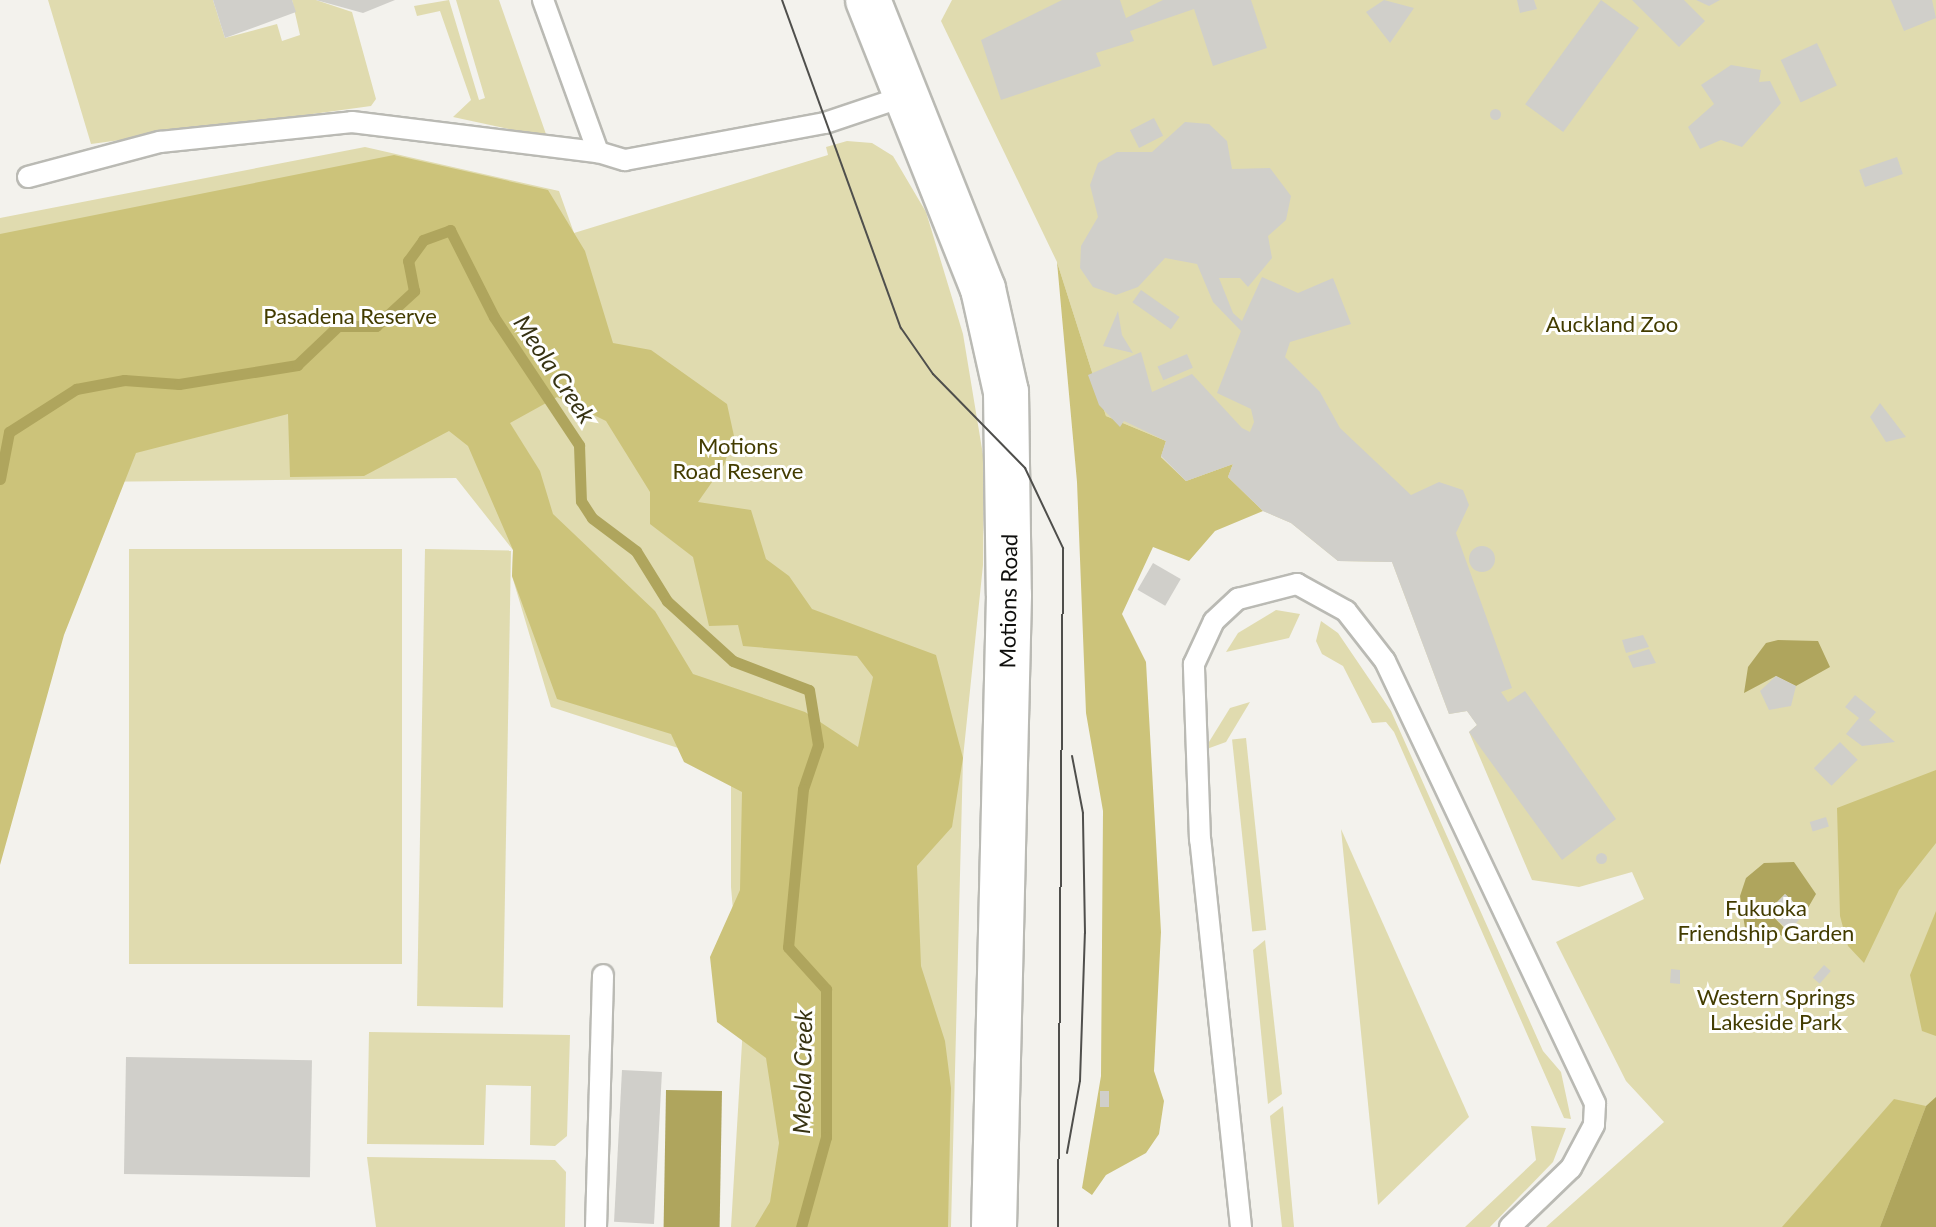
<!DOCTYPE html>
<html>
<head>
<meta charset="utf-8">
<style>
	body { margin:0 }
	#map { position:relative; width:1936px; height:1227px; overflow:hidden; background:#f3f2ed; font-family:Lato,sans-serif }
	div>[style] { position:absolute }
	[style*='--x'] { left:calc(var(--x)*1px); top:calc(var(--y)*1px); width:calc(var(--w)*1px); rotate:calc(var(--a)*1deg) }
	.green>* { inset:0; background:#e0dbaf; transform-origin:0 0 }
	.forest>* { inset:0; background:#ccc37a }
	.water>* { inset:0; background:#afa55d; transform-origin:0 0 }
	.stream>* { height:11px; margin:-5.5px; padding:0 5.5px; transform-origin:5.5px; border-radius:5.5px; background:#afa55d }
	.building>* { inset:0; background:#d0cfca; transform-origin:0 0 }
	.round { border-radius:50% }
	.roads { filter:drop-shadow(2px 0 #babab4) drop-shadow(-2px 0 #babab4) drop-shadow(0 2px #babab4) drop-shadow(0 -2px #babab4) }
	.service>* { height:20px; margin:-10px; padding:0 10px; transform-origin:10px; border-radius:10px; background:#fff }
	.secondary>* { height:44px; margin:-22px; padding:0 22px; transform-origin:22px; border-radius:22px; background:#fff }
	.tram>* { height:2px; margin:-1px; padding:0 1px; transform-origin:1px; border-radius:1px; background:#4f4f4c }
	span { translate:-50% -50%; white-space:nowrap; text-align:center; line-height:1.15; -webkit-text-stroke:6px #fffffe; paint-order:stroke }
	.park-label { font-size:22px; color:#433c00 }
	.street-label { font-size:22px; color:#0f0f0d }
	.water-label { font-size:24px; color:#373313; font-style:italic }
</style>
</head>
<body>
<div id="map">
	<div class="green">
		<div style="clip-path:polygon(48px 0,213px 0,225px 38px,277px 24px,282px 41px,300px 35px,292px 0,316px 0,352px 12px,376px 99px,371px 106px,91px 144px)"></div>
		<div style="clip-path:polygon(449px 0,479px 100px,485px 98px,456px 0,499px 0,547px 137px,453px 117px,471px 100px,440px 11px,417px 16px,414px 6px)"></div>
		<div style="clip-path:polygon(952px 0,1936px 0,1936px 1227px,1546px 1227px,1664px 1122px,1626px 1081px,1556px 942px,1644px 899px,1632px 872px,1579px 887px,1532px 880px,1469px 732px,1477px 725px,1467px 711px,1449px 714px,1392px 562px,1338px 561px,1291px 523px,1263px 511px,1228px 477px,1233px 464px,1186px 481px,1161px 456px,1166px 441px,1106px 416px,1057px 262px,941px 21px)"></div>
		<div style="clip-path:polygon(847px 141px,872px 143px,893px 156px,926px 212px,963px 334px,984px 461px,983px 565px,963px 758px,951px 1227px,731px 1227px,743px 1026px,731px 887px,731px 765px,551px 707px,512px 576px,513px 550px,456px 478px,82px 482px,0 838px,0 218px,365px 147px,559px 191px,574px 233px,828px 155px,826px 147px)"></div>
		<div style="left:129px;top:549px;width:273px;height:415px"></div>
		<div style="left:425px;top:549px;width:86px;height:457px;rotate:1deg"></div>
		<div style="clip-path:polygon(1276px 610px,1300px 614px,1289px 638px,1226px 652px,1238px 633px)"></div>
		<div style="clip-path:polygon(1321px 621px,1338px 633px,1391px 711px,1543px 1051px,1561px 1072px,1571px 1119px,1564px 1118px,1394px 732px,1386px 722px,1372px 723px,1343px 666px,1322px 654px,1316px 641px)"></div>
		<div style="clip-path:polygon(1250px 702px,1226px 742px,1204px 750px,1230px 708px)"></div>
		<div style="left:1246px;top:738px;width:193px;height:14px;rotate:84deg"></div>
		<div style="clip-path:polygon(1341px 829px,1469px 1117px,1378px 1205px)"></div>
		<div style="clip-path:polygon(1265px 940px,1282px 1094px,1268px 1104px,1253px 950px)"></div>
		<div style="clip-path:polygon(369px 1032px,570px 1035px,567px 1136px,555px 1146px,530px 1145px,531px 1086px,486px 1085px,484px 1145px,367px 1144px)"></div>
		<div style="clip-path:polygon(1283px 1106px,1294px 1227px,1282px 1227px,1270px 1116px)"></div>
		<div style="clip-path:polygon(1531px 1126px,1566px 1128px,1553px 1162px,1490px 1227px,1465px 1227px,1536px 1160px)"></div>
		<div style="clip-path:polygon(367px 1157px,555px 1160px,566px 1172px,565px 1227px,376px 1227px)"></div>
	</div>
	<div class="forest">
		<div style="clip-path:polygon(evenodd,394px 155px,548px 190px,585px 251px,613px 343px,651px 350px,727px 404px,734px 436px,724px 465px,698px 502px,751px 510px,766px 559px,789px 576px,812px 609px,936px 655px,963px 758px,952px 827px,917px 866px,921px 966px,945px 1041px,951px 1088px,948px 1227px,755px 1227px,770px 1202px,779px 1143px,766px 1058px,717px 1022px,710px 957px,740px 890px,742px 792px,684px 762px,671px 734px,557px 699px,512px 576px,513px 550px,468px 446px,449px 431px,364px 476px,290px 477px,288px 414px,136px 453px,64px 635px,0 865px,0 234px,394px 155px,557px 397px,606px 421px,650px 492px,650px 524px,693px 557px,709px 626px,738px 625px,743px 646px,857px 656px,873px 677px,858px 747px,805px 712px,693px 674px,655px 611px,553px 514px,540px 471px,510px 423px,557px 397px)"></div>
		<div style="clip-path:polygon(1057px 262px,1106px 416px,1166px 441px,1161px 457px,1186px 481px,1233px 464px,1228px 477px,1263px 511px,1215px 531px,1189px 561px,1153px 547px,1122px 614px,1146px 662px,1161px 932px,1154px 1071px,1164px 1101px,1159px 1134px,1146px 1153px,1106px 1175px,1092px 1195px,1082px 1188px,1101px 1076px,1103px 811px,1086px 713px,1077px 482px)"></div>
		<div style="clip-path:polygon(1936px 770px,1936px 843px,1899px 890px,1864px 963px,1848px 946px,1840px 916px,1837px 808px)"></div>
		<div style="clip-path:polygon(1936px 911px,1936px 1036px,1922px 1031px,1910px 975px)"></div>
		<div style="clip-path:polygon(1894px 1099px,1926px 1106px,1880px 1227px,1782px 1227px)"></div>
	</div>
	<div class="water">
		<div style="clip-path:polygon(1778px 640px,1818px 641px,1830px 667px,1796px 686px,1776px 676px,1744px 693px,1748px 667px,1766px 643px)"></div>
		<div style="clip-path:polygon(1794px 862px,1816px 894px,1805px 913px,1785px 894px,1768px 911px,1787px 931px,1782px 936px,1768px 927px,1729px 940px,1703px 929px,1745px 928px,1740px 896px,1746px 878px,1764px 863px)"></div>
		<div style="left:666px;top:1090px;width:56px;height:137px;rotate:1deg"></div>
		<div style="clip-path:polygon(1936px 1097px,1936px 1227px,1880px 1227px,1926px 1106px)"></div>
	</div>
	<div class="stream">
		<div style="--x:0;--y:479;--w:48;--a:-79.2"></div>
		<div style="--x:9;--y:432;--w:80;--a:-32.7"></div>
		<div style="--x:76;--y:389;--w:49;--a:-10.6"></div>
		<div style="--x:124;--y:380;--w:55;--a:4.2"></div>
		<div style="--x:179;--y:384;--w:120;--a:-9.1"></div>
		<div style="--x:297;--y:365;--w:57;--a:-43.6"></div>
		<div style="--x:338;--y:326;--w:38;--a:0"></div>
		<div style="--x:376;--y:326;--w:52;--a:-42.6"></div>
		<div style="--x:414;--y:291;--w:31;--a:-101"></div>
		<div style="--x:408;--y:261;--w:26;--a:-54"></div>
		<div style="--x:423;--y:240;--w:29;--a:-20"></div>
		<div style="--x:450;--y:230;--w:97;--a:63.2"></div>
		<div style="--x:494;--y:317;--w:154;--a:56.4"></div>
		<div style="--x:579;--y:445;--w:56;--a:88"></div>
		<div style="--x:581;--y:501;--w:20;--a:57"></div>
		<div style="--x:592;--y:518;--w:55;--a:36.9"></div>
		<div style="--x:636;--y:551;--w:59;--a:58.2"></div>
		<div style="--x:667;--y:601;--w:89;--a:42.3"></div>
		<div style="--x:733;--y:661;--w:81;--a:20.9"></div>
		<div style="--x:809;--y:690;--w:56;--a:80.7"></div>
		<div style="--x:818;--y:745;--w:46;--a:108.8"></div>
		<div style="--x:803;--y:789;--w:159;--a:95.4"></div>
		<div style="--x:788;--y:947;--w:57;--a:47.9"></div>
		<div style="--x:826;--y:989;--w:148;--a:90"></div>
		<div style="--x:826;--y:1137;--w:93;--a:105.5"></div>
	</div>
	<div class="building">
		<div style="clip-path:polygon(213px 0,292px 0,296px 12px,225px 38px)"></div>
		<div style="clip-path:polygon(316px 0,395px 0,363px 13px)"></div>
		<div style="clip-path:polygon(1062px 0,1120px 0,1126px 18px,1163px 0,1251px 0,1267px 48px,1213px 66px,1194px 9px,1130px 31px,1134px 41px,1096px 53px,1101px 66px,1001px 100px,981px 40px)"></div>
		<div style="clip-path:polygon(1384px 0,1414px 8px,1390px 43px,1366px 12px)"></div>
		<div style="clip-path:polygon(1517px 0,1534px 0,1537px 9px,1520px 13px)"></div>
		<div style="left:1601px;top:0;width:47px;height:129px;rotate:36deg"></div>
		<div style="clip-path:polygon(1632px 0,1684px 0,1705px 21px,1679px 47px)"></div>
		<div style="clip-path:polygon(1696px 0,1720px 0,1709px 6px)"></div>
		<div style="clip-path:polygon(1891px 0,1932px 0,1936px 18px,1904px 31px)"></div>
		<div style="left:1817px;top:43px;width:47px;height:40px;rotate:65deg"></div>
		<div style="clip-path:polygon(1731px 65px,1761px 70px,1759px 82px,1770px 81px,1781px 103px,1742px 147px,1721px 140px,1700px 149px,1688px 127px,1714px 104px,1701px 85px)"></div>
		<div class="round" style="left:1489.5px;top:108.5px;width:11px;height:11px"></div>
		<div style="left:1154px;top:118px;width:20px;height:27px;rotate:63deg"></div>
		<div style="clip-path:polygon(1185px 122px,1209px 124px,1227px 141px,1232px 169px,1270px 168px,1291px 196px,1286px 220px,1268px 236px,1272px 258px,1248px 287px,1240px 278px,1219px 278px,1233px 313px,1242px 321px,1262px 277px,1298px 293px,1333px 278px,1351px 324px,1290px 342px,1285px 357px,1320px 392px,1340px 428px,1411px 495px,1439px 482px,1463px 490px,1469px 505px,1456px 533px,1512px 688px,1501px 692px,1508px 702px,1525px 691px,1616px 819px,1562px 860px,1469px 732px,1477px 725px,1467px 711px,1449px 714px,1392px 562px,1338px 561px,1291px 523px,1263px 511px,1228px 477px,1233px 464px,1186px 481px,1161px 456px,1166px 441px,1124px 421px,1120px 427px,1099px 405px,1088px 375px,1141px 352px,1152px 392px,1192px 374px,1242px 428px,1250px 432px,1254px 422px,1251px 409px,1217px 393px,1241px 331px,1213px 302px,1197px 264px,1165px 258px,1138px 287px,1116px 295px,1093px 287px,1080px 268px,1081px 246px,1098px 217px,1090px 185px,1098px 163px,1117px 152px,1152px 152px)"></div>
		<div style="left:1897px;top:157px;width:18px;height:40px;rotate:71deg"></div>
		<div style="left:1141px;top:290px;width:47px;height:15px;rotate:35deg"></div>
		<div style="clip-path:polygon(1118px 311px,1122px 335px,1133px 353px,1103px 346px)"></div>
		<div style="left:1187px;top:354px;width:15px;height:32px;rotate:67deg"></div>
		<div style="clip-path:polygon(1880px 403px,1906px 437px,1886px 442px,1870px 417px)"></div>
		<div class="round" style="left:1469px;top:546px;width:26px;height:26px"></div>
		<div style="left:1153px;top:563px;width:32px;height:31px;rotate:30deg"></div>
		<div style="clip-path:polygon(1643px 635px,1649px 647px,1626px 653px,1622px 640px)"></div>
		<div style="clip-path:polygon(1649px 649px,1656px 663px,1633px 668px,1628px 656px)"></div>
		<div style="clip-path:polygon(1776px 676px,1796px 686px,1791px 706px,1769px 710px,1760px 691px)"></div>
		<div style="clip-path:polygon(1855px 695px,1876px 712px,1869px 720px,1895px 742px,1862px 746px,1846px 734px,1859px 718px,1845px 707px)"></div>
		<div style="left:1840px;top:742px;width:25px;height:37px;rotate:45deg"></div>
		<div style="left:1826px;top:817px;width:10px;height:17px;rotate:73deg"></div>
		<div class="round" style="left:1595.5px;top:852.5px;width:11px;height:11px"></div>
		<div style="left:1785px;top:894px;width:28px;height:24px;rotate:44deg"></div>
		<div style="left:1824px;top:965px;width:9px;height:17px;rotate:41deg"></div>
		<div style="clip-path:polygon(1671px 969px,1680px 970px,1680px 984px,1670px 983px)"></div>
		<div style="left:126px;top:1057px;width:186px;height:117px;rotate:1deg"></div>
		<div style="left:622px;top:1070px;width:40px;height:152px;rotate:3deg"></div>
		<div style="left:1100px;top:1091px;width:9px;height:16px"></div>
	</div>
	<div class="roads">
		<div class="service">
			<div style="--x:543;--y:0;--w:162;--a:70.1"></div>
			<div style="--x:598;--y:152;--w:28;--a:17"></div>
			<div style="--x:625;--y:160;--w:203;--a:-10.5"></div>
			<div style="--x:825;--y:123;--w:84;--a:-18.6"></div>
			<div style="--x:28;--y:177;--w:137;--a:-14.9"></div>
			<div style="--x:160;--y:142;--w:193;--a:-5.9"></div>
			<div style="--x:352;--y:122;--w:248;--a:7"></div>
			<div style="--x:596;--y:1227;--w:252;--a:-88.4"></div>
			<div style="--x:1241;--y:1227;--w:389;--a:-96"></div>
			<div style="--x:1200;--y:840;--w:176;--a:-92"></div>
			<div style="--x:1194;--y:664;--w:47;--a:-65.1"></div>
			<div style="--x:1214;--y:621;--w:33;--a:-43"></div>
			<div style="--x:1238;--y:599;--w:61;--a:-14.3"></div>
			<div style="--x:1297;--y:584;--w:56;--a:28.9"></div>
			<div style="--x:1346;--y:611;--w:63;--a:52"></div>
			<div style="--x:1385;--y:661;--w:490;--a:64.6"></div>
			<div style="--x:1595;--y:1104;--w:21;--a:93"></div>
			<div style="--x:1594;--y:1125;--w:49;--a:118.1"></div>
			<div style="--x:1571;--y:1168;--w:85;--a:136"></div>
		</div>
		<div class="secondary">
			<div style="--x:868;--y:0;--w:311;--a:68.3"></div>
			<div style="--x:983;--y:289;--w:106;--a:77.4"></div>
			<div style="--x:1006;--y:392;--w:203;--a:89.2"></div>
			<div style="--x:1009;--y:595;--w:632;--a:91.36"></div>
		</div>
	</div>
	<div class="tram">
		<div style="--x:782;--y:0;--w:349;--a:70.1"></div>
		<div style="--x:901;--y:328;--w:56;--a:55.2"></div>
		<div style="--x:933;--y:374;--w:132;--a:45.6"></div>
		<div style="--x:1025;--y:468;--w:89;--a:64.6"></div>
		<div style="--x:1063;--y:548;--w:679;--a:90.42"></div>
		<div style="--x:1067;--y:1153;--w:73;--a:-79.8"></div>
		<div style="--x:1080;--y:1081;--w:148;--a:-88.1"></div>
		<div style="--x:1085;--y:933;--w:120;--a:-91"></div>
		<div style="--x:1083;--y:813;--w:58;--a:-100.9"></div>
	</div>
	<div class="park-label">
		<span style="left:350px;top:316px">Pasadena Reserve</span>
		<span style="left:1612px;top:324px">Auckland Zoo</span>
		<span style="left:738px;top:458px">Motions<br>Road Reserve</span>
		<span style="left:1766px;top:920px">Fukuoka<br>Friendship Garden</span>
		<span style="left:1776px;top:1009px">Western Springs<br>Lakeside Park</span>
	</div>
	<div class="street-label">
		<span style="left:1008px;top:601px;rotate:-89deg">Motions Road</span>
	</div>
	<div class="water-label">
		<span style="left:555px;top:369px;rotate:56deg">Meola Creek</span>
		<span style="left:802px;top:1072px;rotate:-89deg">Meola Creek</span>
	</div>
</div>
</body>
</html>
